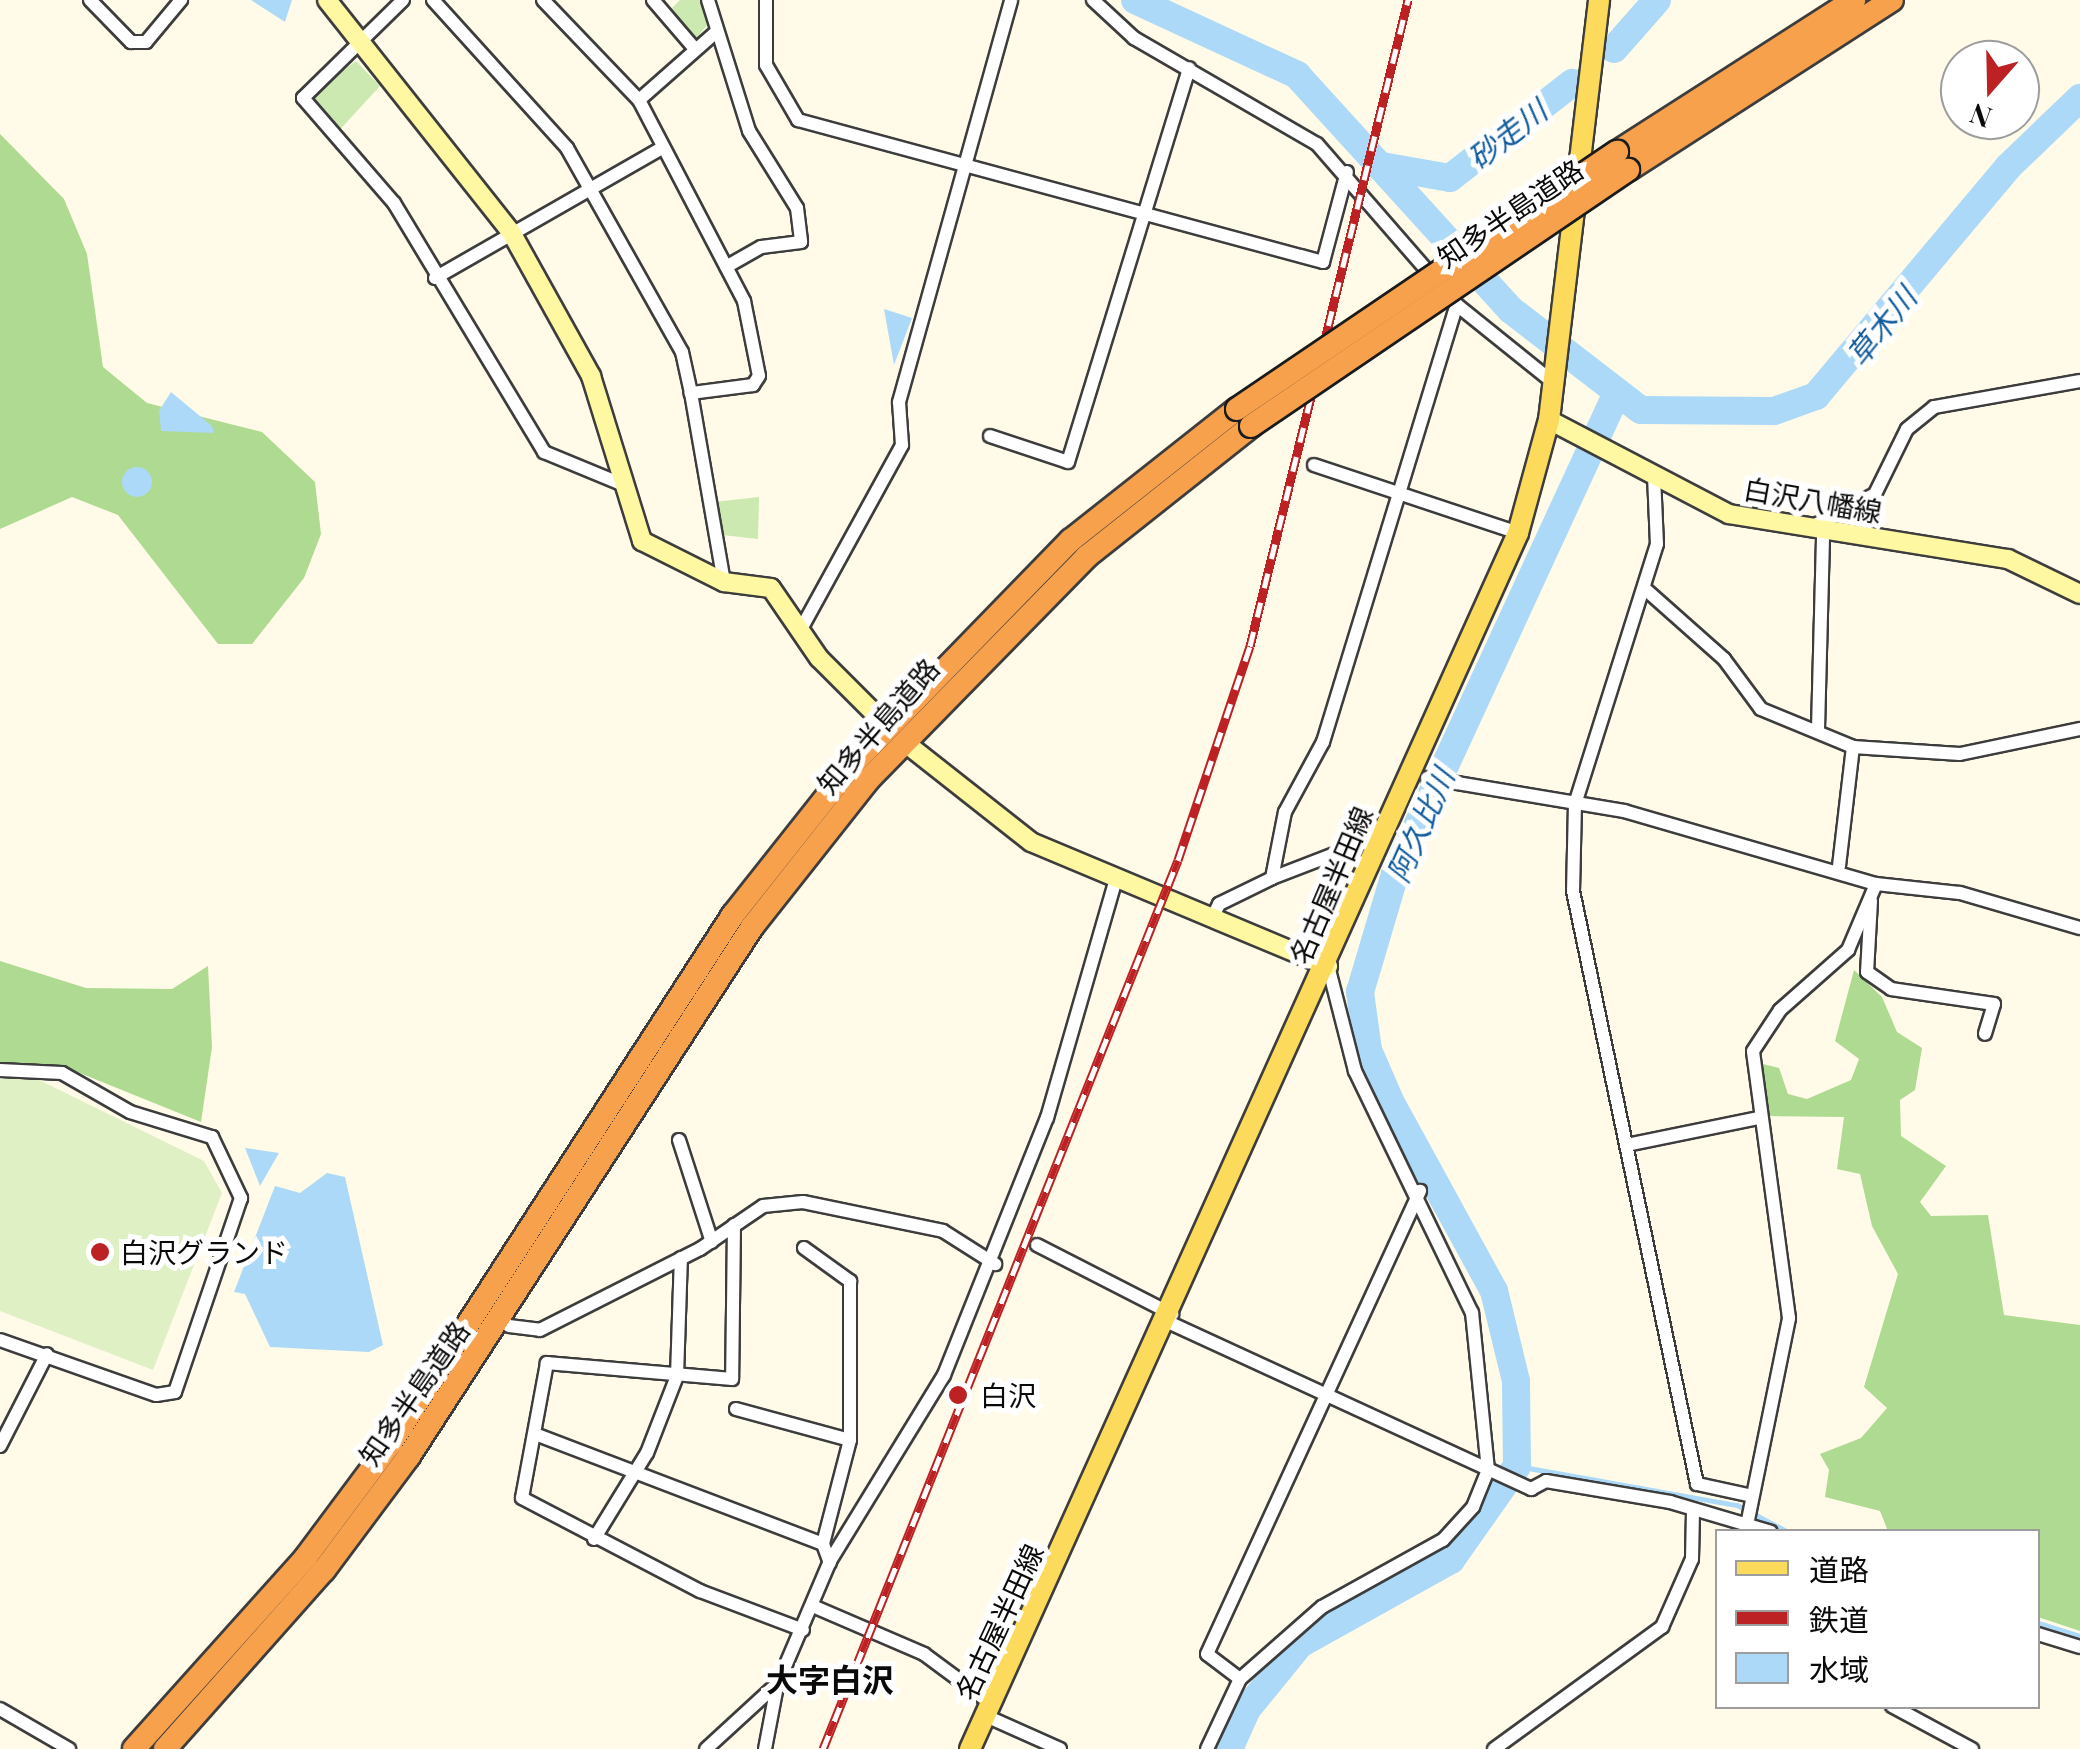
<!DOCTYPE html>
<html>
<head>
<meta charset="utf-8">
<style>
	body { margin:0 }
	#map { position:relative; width:2080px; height:1749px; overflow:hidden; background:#fffbe8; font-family:"Playfair Display","Noto Sans JP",serif }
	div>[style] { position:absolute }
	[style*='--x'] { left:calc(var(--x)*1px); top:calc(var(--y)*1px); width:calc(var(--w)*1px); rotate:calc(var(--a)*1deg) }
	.green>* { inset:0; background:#cde9b2 }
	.forest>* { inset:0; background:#afda91 }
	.pitch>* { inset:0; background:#dff0c4 }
	.water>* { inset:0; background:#acd9f7 }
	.round { border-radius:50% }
	.stream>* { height:5px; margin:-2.5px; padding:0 2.5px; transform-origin:2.5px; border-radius:2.5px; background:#acd9f7 }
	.river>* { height:28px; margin:-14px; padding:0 14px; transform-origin:14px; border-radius:14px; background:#acd9f7 }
	.roads { filter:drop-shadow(2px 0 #3d3d3d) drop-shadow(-2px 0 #3d3d3d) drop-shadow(0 2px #3d3d3d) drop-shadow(0 -2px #3d3d3d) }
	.street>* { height:12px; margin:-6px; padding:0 6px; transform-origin:6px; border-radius:6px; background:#fff }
	.secondary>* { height:18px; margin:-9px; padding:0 9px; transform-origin:9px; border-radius:9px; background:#fff8a3 }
	.primary>* { height:20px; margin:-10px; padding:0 10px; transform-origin:10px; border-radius:10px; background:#fcda5b }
	.highway>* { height:22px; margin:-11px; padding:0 11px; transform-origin:11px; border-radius:11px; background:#f8a14d }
	.rail>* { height:9px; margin-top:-4.5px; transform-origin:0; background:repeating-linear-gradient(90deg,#fff 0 15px,#bc2123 0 30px); box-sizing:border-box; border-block:2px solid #bc2123 }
	.bridges { filter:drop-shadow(2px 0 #1b1b1b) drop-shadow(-2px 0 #1b1b1b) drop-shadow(0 2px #1b1b1b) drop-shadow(0 -2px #1b1b1b) }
	.highway-bridge>* { height:22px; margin:-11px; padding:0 11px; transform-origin:11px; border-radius:11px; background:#f8a14d }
	.dots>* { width:28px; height:28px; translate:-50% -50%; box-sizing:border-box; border:5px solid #fff; border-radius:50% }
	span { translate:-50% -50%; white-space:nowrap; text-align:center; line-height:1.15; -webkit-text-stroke:10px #fff; paint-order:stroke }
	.street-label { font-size:28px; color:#0a0a0a }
	.poi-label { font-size:28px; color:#0a0a0a }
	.left { translate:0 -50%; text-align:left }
	.water-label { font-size:30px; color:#125c9d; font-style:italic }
	.quarter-label { font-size:32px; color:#0a0a0a; font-weight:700 }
	.legend { position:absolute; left:1715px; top:1529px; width:325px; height:180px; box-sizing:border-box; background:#fff; border:2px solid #9d9d9d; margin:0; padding:12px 18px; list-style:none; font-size:30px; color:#0a0a0a }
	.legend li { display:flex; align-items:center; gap:20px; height:50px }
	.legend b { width:50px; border:2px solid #9d9d9d }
	.north { position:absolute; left:1940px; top:40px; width:100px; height:100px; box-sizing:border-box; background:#fff; border:2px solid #9d9d9d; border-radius:50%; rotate:200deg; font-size:28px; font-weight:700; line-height:40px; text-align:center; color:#0a0a0a }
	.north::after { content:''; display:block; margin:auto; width:35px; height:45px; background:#bc2123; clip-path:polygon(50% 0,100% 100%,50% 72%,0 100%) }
</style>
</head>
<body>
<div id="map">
	<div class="green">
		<div style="clip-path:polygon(680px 0,700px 0,708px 24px,695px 40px,672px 8px)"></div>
		<div style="clip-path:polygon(356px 61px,380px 86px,335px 135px,303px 98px)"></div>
		<div style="clip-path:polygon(759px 497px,758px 539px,722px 535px,714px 502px)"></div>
	</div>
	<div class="forest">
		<div style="clip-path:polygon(0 134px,64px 199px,87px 254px,103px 367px,147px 403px,262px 432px,315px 482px,321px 534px,304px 578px,252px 644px,218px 644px,118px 515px,72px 497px,0 529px)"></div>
		<div style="clip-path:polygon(0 961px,86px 988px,172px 989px,208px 966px,212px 1047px,201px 1122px,65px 1067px,0 1062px)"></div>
		<div style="clip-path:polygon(1854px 970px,1882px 997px,1897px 1032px,1922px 1048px,1915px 1090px,1900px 1100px,1901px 1136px,1946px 1166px,1920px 1202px,1931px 1216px,1988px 1215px,2004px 1315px,2080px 1325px,2080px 1631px,2038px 1617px,2038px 1532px,1888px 1531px,1880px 1511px,1825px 1497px,1829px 1470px,1820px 1454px,1861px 1438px,1887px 1408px,1864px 1387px,1898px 1274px,1872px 1226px,1860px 1174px,1837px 1169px,1844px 1117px,1767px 1116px,1759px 1063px,1779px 1068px,1788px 1094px,1807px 1099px,1851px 1080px,1859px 1059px,1835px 1041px)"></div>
	</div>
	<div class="pitch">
		<div style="clip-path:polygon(35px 1078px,204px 1161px,222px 1193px,153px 1370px,0 1311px,0 1079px)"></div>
	</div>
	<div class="water">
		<div style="clip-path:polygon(251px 0,292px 0,285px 22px)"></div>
		<div style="clip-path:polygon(884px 309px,912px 318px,894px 365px)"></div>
		<div style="clip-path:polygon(171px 392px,212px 426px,214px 433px,161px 431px,159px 411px)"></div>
		<div class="round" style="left:122px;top:467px;width:30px;height:30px"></div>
		<div style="clip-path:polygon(245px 1148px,279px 1153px,260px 1186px)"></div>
		<div style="clip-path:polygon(327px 1173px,345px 1177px,383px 1345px,369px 1352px,270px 1347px,245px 1294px,234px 1292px,275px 1186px,300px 1193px)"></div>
	</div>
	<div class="stream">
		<div style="--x:1517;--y:1466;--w:223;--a:10.1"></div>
		<div style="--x:1737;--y:1505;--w:58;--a:27.9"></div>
		<div style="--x:2038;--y:1623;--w:44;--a:17.2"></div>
	</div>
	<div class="river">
		<div style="--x:1135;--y:0;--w:179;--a:24.8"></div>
		<div style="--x:1297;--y:75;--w:318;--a:47.7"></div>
		<div style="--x:1511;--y:310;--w:164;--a:37.6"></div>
		<div style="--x:1641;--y:410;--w:133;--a:0.4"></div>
		<div style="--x:1774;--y:411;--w:45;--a:-19.7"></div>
		<div style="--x:1816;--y:396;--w:299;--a:-50"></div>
		<div style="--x:2008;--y:167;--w:100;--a:-43.8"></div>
		<div style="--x:1614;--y:49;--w:65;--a:-48.7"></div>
		<div style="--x:1382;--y:166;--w:69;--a:10"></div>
		<div style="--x:1450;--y:178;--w:155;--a:-37.9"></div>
		<div style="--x:1229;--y:1749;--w:44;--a:-65.8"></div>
		<div style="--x:1247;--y:1709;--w:84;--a:-50.8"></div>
		<div style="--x:1300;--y:1644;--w:173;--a:-29.1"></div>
		<div style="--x:1451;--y:1560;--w:115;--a:-54.9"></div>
		<div style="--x:1517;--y:1466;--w:85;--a:-90.7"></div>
		<div style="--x:1516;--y:1381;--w:93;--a:-103.7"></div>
		<div style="--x:1494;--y:1291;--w:214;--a:-118.7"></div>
		<div style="--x:1391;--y:1103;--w:58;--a:-113.5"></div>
		<div style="--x:1368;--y:1050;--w:59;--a:-97.9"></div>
		<div style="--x:1360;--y:992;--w:123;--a:-73.5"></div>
		<div style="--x:1395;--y:874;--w:525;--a:-65.24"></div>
	</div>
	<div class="roads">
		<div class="street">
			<div style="--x:90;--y:0;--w:59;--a:45.7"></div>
			<div style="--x:131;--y:42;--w:15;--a:0"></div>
			<div style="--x:146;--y:42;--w:55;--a:-50.2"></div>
			<div style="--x:403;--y:0;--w:140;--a:135.6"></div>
			<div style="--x:303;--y:98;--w:139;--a:49.1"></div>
			<div style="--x:394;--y:203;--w:291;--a:58.9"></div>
			<div style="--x:544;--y:452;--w:81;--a:22.5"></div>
			<div style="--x:433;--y:0;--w:200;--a:47.8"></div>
			<div style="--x:567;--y:148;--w:234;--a:60.6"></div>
			<div style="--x:682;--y:352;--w:42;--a:77.6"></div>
			<div style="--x:543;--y:0;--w:139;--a:46.2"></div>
			<div style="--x:639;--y:100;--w:227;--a:62.4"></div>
			<div style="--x:744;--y:301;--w:76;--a:78.7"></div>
			<div style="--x:759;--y:376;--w:11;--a:124"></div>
			<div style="--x:753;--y:385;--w:63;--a:172.6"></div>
			<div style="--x:691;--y:393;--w:192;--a:80.1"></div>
			<div style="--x:653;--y:0;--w:65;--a:49.4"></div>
			<div style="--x:708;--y:0;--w:137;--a:72.6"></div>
			<div style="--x:749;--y:131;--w:91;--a:58.1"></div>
			<div style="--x:797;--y:208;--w:34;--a:83"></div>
			<div style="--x:801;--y:242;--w:40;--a:172.9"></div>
			<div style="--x:761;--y:247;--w:40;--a:150.3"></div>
			<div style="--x:766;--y:0;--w:65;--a:90"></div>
			<div style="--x:766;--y:65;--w:64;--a:59.8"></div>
			<div style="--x:798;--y:120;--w:544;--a:15.14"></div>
			<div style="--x:1323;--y:262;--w:93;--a:-75.1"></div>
			<div style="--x:1093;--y:0;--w:56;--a:42.8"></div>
			<div style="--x:1134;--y:38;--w:211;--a:30.1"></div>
			<div style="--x:1317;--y:144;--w:213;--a:49"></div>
			<div style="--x:1457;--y:305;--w:124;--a:38.8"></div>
			<div style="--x:639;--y:100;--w:101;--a:-41.4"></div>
			<div style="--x:435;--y:278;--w:262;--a:-29.8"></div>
			<div style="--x:990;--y:436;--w:82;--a:18.4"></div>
			<div style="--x:1068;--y:462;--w:412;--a:-72.9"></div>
			<div style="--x:1314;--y:465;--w:215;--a:18.4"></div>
			<div style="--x:1654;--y:476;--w:68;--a:87.5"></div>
			<div style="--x:1657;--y:544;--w:273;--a:107.5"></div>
			<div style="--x:1575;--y:804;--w:87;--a:91.3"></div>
			<div style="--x:1573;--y:891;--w:606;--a:78.19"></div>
			<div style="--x:1697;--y:1484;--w:56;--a:12.3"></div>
			<div style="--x:1807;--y:529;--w:76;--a:-27.2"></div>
			<div style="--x:1875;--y:494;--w:72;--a:-63.8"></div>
			<div style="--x:1907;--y:429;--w:35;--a:-39"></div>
			<div style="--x:1934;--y:407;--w:148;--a:-10.1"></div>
			<div style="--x:1644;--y:588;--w:107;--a:41.6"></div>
			<div style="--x:1724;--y:659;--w:62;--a:53.5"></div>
			<div style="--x:1761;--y:709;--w:100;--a:22.4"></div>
			<div style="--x:801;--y:629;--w:210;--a:-61.2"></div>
			<div style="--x:902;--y:445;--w:43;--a:-94"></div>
			<div style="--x:899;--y:402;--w:417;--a:-74.4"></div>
			<div style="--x:1818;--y:729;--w:196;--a:-88.5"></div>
			<div style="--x:1427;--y:778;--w:200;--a:9.5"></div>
			<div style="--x:1624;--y:811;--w:262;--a:16.2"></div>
			<div style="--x:1876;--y:884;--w:84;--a:6.1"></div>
			<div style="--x:1960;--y:893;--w:125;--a:16.3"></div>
			<div style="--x:1839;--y:866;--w:120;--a:-83.3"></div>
			<div style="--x:1853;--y:747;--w:107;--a:3.7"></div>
			<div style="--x:1960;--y:754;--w:123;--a:-11.8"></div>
			<div style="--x:1272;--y:878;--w:67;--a:-78.9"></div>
			<div style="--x:1285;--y:812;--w:80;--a:-61.5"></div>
			<div style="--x:1323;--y:742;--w:457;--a:-73"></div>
			<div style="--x:1871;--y:901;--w:71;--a:93.2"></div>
			<div style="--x:1867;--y:972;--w:29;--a:35"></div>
			<div style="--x:1891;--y:989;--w:104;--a:8.3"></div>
			<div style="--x:1994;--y:1004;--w:31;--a:107"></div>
			<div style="--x:1212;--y:918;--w:16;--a:-63"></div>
			<div style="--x:1219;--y:904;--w:59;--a:-26.1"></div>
			<div style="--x:1272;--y:878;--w:117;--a:-21.1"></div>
			<div style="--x:0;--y:1070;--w:62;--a:2.8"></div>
			<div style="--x:62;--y:1073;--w:78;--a:29.8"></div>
			<div style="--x:130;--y:1112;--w:86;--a:17"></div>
			<div style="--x:212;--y:1137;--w:68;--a:64.6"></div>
			<div style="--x:241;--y:1198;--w:205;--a:108.8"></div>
			<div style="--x:175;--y:1392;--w:19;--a:171"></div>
			<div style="--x:156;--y:1395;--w:165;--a:-160.6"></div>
			<div style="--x:679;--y:1140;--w:107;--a:72.1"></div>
			<div style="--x:1627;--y:1145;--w:135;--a:-11.6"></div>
			<div style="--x:734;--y:1225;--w:154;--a:90.7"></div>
			<div style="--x:732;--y:1379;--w:186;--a:-175.1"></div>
			<div style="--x:547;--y:1363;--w:137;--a:100.5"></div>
			<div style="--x:522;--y:1498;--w:201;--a:27.6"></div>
			<div style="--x:700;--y:1591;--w:110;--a:20.7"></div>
			<div style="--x:1037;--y:1245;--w:152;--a:27.1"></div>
			<div style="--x:804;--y:1248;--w:57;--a:35.7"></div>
			<div style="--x:850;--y:1281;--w:159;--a:90"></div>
			<div style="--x:850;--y:1440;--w:107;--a:104.6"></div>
			<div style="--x:823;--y:1544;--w:20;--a:70"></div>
			<div style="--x:1168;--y:1322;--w:400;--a:24.7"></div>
			<div style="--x:1531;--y:1489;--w:17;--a:-28"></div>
			<div style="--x:1546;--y:1481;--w:126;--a:9.6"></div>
			<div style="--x:1670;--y:1502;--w:105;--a:16.5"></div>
			<div style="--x:509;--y:1326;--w:31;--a:7"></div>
			<div style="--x:540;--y:1330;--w:179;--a:-26.9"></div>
			<div style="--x:700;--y:1249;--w:76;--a:-34.3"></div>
			<div style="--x:763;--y:1206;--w:40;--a:-5.7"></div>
			<div style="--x:803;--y:1202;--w:143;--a:11.7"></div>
			<div style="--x:943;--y:1231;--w:62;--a:32.4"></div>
			<div style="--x:736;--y:1409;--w:118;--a:15.2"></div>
			<div style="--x:535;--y:1434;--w:308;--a:20.9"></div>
			<div style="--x:0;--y:1446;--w:103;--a:-62.9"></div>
			<div style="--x:1748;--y:1520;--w:206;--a:-78.5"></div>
			<div style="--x:1789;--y:1318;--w:269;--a:-97.7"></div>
			<div style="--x:1753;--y:1051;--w:49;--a:-56.6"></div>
			<div style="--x:1780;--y:1010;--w:91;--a:-41.4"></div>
			<div style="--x:1848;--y:950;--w:72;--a:-67"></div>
			<div style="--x:594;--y:1539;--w:101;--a:-58.4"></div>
			<div style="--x:647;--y:1453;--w:83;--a:-68.7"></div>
			<div style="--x:677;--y:1376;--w:118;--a:-88.1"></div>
			<div style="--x:815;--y:1607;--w:119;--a:23.3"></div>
			<div style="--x:924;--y:1654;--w:86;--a:36.5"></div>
			<div style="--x:2038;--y:1634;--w:44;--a:17.2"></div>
			<div style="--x:1240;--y:1679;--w:41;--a:-142.9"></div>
			<div style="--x:1207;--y:1654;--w:510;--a:-65.3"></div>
			<div style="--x:1892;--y:1706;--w:91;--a:28.3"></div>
			<div style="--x:0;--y:1709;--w:80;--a:30.1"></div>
			<div style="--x:986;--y:1716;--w:81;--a:24"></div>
			<div style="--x:706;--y:1749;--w:98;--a:-42.5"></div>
			<div style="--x:778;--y:1683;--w:133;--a:-66.9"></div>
			<div style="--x:830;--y:1561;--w:218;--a:-58.5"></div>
			<div style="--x:944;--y:1375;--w:277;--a:-68.2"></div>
			<div style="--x:1047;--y:1118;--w:249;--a:-73.9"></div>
			<div style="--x:765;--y:1749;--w:64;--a:-79.2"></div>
			<div style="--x:1207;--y:1749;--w:77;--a:-64.8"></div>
			<div style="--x:1240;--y:1679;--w:109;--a:-41.3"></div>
			<div style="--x:1322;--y:1607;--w:138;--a:-29"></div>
			<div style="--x:1443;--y:1540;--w:45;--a:-47.7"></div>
			<div style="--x:1473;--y:1507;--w:40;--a:-68"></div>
			<div style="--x:1488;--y:1470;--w:158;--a:-95.8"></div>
			<div style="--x:1472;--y:1313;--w:269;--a:-115.8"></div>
			<div style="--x:1355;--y:1071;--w:108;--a:-104.4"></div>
			<div style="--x:1494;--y:1749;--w:208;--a:-36"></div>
			<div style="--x:1662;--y:1627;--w:74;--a:-66.2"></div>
			<div style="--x:1692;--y:1559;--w:49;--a:-88.8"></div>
		</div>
		<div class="secondary">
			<div style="--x:327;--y:0;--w:296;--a:51.6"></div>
			<div style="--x:511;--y:232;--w:165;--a:60.9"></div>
			<div style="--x:591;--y:376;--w:173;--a:72.8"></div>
			<div style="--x:642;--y:541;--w:92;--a:26.6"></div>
			<div style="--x:724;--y:582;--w:47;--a:7.3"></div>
			<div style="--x:771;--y:588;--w:85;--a:55.6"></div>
			<div style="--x:819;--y:658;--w:76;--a:45"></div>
			<div style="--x:1549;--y:420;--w:203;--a:27.6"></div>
			<div style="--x:1729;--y:514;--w:283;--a:9.2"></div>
			<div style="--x:2008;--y:559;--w:80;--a:25.9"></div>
			<div style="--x:913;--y:749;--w:150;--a:38.2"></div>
			<div style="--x:1031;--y:842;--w:322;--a:22.7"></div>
		</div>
		<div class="primary">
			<div style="--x:970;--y:1749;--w:1334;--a:-65.74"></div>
			<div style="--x:1518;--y:533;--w:117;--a:-74.7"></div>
			<div style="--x:1549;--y:420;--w:423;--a:-83.2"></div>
		</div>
		<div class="highway">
			<div style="--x:1617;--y:152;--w:282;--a:-32.7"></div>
			<div style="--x:1628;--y:170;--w:314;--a:-32.8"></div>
			<div style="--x:134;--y:1749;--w:258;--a:-48.1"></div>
			<div style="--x:306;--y:1557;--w:142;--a:-53.3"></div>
			<div style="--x:391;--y:1443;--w:629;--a:-57.07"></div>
			<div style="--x:733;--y:915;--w:191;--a:-51.6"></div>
			<div style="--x:852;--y:765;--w:314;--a:-45.8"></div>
			<div style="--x:1071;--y:540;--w:211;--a:-38.3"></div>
			<div style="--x:165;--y:1749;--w:239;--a:-48.4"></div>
			<div style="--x:324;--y:1570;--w:142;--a:-53.3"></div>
			<div style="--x:409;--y:1456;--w:630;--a:-57.04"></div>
			<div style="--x:752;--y:927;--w:187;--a:-51.7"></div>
			<div style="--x:868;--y:780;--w:312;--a:-45.6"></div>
			<div style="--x:1086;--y:557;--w:211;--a:-38.4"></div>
		</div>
	</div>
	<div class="rail">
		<div style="--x:823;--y:1749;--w:957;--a:-68.23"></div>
		<div style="--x:1178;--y:860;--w:226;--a:-71.4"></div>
		<div style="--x:1250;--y:646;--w:665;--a:-76.26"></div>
	</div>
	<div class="bridges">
		<div class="highway-bridge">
			<div style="--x:1237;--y:409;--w:459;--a:-34.1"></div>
			<div style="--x:1251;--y:426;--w:456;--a:-34.2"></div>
		</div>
	</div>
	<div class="dots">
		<div style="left:100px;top:1252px;background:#bc2123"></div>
		<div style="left:958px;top:1395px;background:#bc2123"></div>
	</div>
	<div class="street-label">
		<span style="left:1510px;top:213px;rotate:-34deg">知多半島道路</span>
		<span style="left:1813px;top:500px;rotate:10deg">白沢八幡線</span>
		<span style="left:878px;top:726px;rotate:-49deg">知多半島道路</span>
		<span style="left:1331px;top:885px;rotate:-67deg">名古屋半田線</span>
		<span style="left:414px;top:1393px;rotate:-55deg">知多半島道路</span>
		<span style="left:999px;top:1622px;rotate:-65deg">名古屋半田線</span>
	</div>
	<div class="poi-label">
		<span class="left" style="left:120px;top:1252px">白沢グランド</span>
		<span class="left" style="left:980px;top:1395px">白沢</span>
	</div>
	<div class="water-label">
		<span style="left:1507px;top:134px;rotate:-38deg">砂走川</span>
		<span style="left:1881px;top:326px;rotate:-51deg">草木川</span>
		<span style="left:1420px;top:825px;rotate:-66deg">阿久比川</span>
	</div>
	<div class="quarter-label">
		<span style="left:830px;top:1679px">大字白沢</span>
	</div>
	<ul class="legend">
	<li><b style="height:12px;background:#fcda5b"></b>道路</li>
	<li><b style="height:12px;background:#bc2123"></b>鉄道</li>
	<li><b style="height:28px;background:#acd9f7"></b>水域</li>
	</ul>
	<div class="north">N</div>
</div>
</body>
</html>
